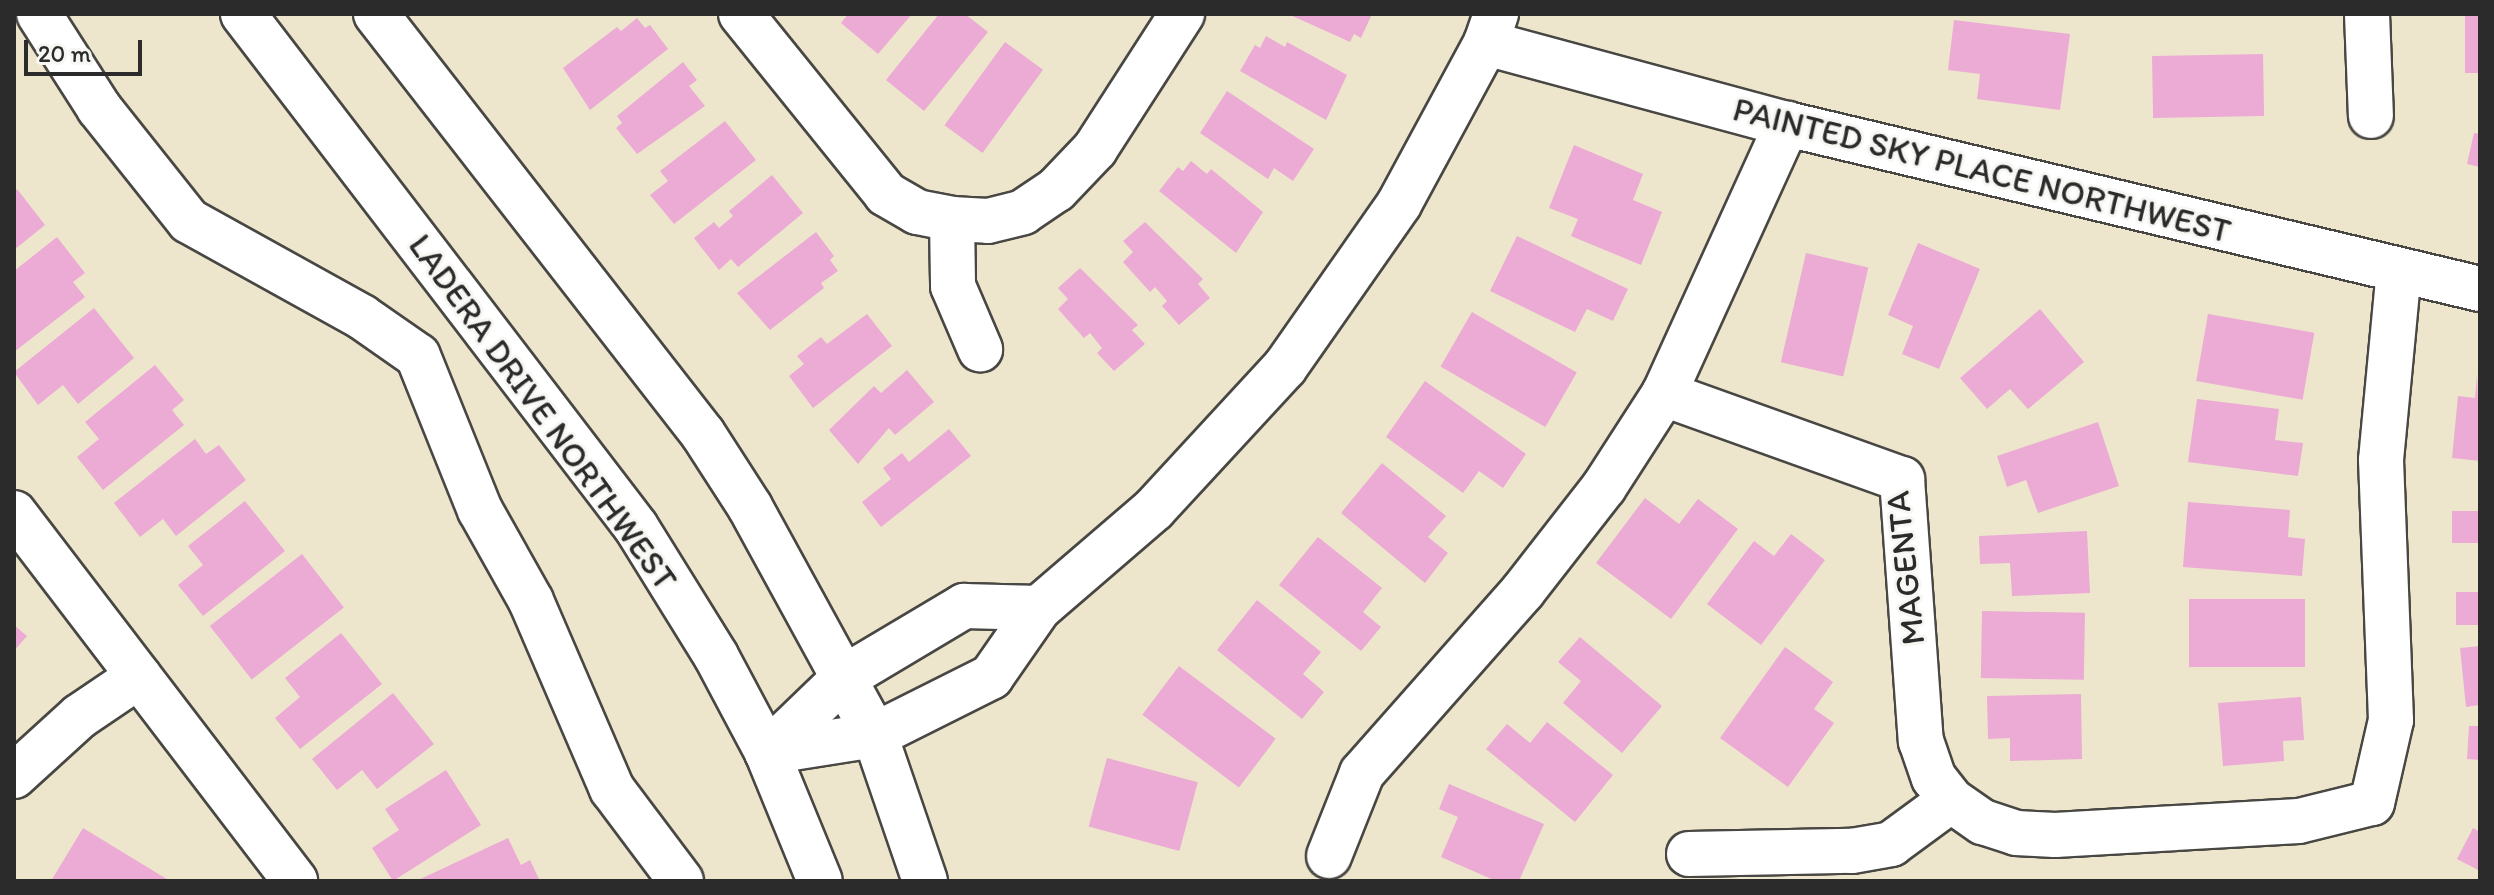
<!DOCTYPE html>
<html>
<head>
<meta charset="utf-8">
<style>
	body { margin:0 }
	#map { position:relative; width:2494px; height:895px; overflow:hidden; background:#ede6cc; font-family:Itim,sans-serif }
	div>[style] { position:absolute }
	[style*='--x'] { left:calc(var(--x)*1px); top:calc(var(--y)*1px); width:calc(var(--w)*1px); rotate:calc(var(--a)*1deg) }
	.building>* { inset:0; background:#ebabd4; transform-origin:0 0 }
	.roads { filter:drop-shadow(2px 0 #484743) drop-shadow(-2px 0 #484743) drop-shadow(0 2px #484743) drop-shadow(0 -2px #484743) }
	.minor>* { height:44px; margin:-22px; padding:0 22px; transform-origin:22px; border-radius:22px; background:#fff }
	.major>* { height:44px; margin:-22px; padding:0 22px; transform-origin:22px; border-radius:22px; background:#fff }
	span { translate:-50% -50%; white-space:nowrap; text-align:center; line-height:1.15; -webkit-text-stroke:6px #f6f6f2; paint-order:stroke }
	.street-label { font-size:34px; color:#2b2b2b }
	.frame { position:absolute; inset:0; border:16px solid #2b2b2b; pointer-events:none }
	.scale { position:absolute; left:24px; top:40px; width:118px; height:36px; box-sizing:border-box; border:4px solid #2b2b2b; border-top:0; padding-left:10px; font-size:24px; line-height:28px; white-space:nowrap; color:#2b2b2b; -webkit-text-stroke:6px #f6f6f2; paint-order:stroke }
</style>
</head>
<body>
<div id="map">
	<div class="building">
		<div style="clip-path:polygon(848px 14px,912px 14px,878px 54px,841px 23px)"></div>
		<div style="clip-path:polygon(939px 14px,965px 14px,988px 32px,924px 111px,886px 80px)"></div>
		<div style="clip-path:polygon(1288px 14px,1372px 14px,1361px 38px,1354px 34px,1350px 42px)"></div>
		<div style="left:2480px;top:15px;width:58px;height:15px;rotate:90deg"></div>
		<div style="clip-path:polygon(637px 18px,645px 28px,650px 25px,668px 49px,590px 110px,563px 68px,617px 27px,621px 31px)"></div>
		<div style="clip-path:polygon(1954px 20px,2070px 34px,2060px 110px,1977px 99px,1980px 74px,1948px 70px)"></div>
		<div style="clip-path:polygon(1266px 36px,1285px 47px,1287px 42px,1347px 75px,1326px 120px,1240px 71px,1255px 45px,1260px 48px)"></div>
		<div style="left:1005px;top:42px;width:47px;height:103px;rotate:36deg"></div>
		<div style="left:2263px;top:54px;width:62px;height:111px;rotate:89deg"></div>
		<div style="clip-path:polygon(683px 62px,697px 80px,689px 86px,705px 106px,637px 154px,616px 128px,622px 123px,617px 116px)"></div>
		<div style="clip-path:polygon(1227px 91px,1314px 149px,1293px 181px,1274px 168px,1268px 179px,1200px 133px)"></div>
		<div style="clip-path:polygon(725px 121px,756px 160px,674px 224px,650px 195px,668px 181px,660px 171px)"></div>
		<div style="clip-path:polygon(2474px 133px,2480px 134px,2480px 167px,2467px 164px)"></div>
		<div style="clip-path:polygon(1574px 145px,1643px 174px,1633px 200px,1662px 212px,1641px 265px,1571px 236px,1578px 219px,1549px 208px)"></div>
		<div style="clip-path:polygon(1191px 161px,1207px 174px,1211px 169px,1263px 212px,1236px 253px,1159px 191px,1178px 167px,1183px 171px)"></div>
		<div style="clip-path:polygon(772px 175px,803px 213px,738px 267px,731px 259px,719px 270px,694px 238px,714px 222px,719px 228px,733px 216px,729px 211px)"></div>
		<div style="clip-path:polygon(17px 189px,45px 225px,14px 250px,14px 192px)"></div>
		<div style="clip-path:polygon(1145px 222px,1203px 279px,1198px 284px,1210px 298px,1179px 325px,1162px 306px,1167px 301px,1155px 287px,1150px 292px,1123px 262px,1133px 252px,1123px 241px)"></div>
		<div style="clip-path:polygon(816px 232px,834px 256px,830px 260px,838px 271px,821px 283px,824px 288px,770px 330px,737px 293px)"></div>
		<div style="clip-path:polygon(1517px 236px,1628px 289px,1613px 321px,1587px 309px,1575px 332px,1490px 291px)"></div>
		<div style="clip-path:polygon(57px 237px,85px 273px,73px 282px,85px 297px,14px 352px,14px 271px)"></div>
		<div style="clip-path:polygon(1918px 243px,1980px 269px,1939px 369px,1902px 354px,1913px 326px,1888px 315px)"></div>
		<div style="left:1806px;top:253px;width:64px;height:112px;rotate:13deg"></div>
		<div style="clip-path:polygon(1080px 268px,1138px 325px,1132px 330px,1145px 344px,1114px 371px,1097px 353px,1102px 348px,1090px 333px,1084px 338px,1058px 309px,1068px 299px,1058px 288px)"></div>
		<div style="clip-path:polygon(94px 308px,134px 358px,78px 404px,63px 385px,38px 405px,14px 372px)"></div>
		<div style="clip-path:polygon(2040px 309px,2084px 362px,2028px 409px,2010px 389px,1987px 409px,1960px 378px)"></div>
		<div style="left:1472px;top:312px;width:121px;height:63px;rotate:30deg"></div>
		<div style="clip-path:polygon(867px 314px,892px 346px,813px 408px,789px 376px,804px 364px,797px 356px,821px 337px,827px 344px)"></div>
		<div style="left:2208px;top:314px;width:108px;height:68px;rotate:10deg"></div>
		<div style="clip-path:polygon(155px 365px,184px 400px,172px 410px,184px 425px,103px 490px,77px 457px,99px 439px,85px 422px)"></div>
		<div style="clip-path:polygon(907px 370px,934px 402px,895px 435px,889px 428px,858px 464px,829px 430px,874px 386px,881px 393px)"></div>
		<div style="clip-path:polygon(2477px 374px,2480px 461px,2452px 458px,2458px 396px,2475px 398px)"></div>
		<div style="clip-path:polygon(1425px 381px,1526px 454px,1503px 488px,1479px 471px,1463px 493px,1386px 437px)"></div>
		<div style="clip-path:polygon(2197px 399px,2279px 409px,2275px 440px,2303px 443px,2298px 476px,2188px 462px)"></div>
		<div style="clip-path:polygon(2098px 422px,2119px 486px,2038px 513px,2026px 480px,2007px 487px,1997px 456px)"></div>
		<div style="clip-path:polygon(949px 429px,971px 456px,881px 527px,862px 502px,891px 479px,883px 468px,902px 453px,909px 462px)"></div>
		<div style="clip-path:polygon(195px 439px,206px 454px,219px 445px,246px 480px,176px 536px,163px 519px,140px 537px,114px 503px)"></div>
		<div style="clip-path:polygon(1382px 463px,1446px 516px,1428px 537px,1448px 553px,1425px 583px,1341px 513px)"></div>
		<div style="clip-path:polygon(1645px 498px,1679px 524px,1698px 499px,1738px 529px,1671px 619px,1596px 563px)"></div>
		<div style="clip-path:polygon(245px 501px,285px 551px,203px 616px,178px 585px,203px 565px,188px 546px)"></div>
		<div style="clip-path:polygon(2188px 502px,2290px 510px,2288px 537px,2305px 539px,2302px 576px,2183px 567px)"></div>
		<div style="left:2452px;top:511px;width:28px;height:32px"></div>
		<div style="clip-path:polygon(2087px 531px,2090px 593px,2012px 596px,2010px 563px,1980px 564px,1979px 536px)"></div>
		<div style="clip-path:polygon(1791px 534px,1825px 560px,1761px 645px,1707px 604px,1754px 541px,1774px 556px)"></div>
		<div style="clip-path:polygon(1318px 537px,1382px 588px,1363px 612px,1381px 627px,1361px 651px,1279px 585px)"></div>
		<div style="left:302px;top:554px;width:68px;height:117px;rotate:52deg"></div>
		<div style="left:2456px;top:592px;width:24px;height:33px"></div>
		<div style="left:2189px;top:599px;width:116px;height:68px"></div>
		<div style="clip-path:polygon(1257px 600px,1321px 652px,1303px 674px,1324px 692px,1302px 719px,1217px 650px)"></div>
		<div style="left:1982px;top:611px;width:103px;height:67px;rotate:1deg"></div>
		<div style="clip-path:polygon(14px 625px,27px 636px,14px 651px)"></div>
		<div style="clip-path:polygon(341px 633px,382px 684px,300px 749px,275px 718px,300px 697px,285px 678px)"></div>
		<div style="clip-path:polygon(1580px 637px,1662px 706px,1622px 753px,1563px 703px,1581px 681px,1558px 662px)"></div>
		<div style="clip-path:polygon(2480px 646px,2480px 705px,2466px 707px,2460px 648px)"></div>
		<div style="clip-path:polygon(1785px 647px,1833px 682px,1814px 709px,1834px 723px,1788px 787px,1720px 738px)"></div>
		<div style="left:1179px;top:666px;width:121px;height:61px;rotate:37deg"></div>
		<div style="clip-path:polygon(393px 693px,434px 744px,377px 789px,362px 770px,337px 790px,312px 759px)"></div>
		<div style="clip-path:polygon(2081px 694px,2082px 759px,2010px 761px,2010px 738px,1988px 739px,1987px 696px)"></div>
		<div style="clip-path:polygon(2301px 697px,2304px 740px,2283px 741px,2284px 761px,2223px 766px,2218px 703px)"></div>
		<div style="clip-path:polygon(1547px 722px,1613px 775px,1575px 822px,1486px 749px,1507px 724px,1530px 743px)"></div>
		<div style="clip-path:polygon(2469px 726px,2480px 726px,2480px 760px,2467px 759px)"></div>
		<div style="left:1107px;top:758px;width:94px;height:71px;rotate:15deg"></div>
		<div style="clip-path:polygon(446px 770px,481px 825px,393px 881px,372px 848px,399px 830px,385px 809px)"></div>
		<div style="clip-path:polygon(1449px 784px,1544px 824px,1519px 881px,1496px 881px,1441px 857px,1458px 817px,1439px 809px)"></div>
		<div style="clip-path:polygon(83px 828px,170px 881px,51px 881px)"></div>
		<div style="clip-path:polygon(2473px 828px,2480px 832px,2480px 871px,2457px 859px)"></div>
		<div style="clip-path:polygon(508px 838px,521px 865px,530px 860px,540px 881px,416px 881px)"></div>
	</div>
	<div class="roads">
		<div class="minor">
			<div style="--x:39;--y:14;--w:112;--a:57.4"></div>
			<div style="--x:99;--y:108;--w:144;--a:51.5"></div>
			<div style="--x:189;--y:221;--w:198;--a:29"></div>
			<div style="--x:362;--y:317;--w:68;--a:34.9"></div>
			<div style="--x:418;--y:356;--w:166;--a:68.1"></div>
			<div style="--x:480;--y:510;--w:104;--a:60.7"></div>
			<div style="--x:531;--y:601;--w:205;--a:66.7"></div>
			<div style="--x:612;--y:789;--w:115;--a:53.1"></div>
			<div style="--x:741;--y:14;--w:231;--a:51.1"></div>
			<div style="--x:886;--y:194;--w:36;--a:30"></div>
			<div style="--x:917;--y:212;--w:36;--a:11"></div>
			<div style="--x:952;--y:219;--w:67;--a:89.1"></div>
			<div style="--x:953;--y:286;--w:69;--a:66.8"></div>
			<div style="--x:2367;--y:14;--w:102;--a:87.8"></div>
			<div style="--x:1486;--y:43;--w:312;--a:15.1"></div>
			<div style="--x:1787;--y:124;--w:712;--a:13.39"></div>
			<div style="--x:952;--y:219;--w:36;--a:3"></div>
			<div style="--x:988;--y:221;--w:36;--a:-14"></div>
			<div style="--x:1023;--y:212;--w:40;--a:-34"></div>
			<div style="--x:1056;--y:190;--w:57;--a:-46.4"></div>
			<div style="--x:1095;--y:149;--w:161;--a:-57.2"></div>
			<div style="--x:1664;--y:394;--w:253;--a:19.7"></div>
			<div style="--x:1902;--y:479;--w:263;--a:85.9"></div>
			<div style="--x:1921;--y:741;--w:39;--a:71"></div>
			<div style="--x:1934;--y:778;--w:28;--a:52"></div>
			<div style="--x:14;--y:513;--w:463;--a:52.6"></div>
			<div style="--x:767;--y:752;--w:109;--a:-8.9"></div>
			<div style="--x:875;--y:735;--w:130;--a:-26.6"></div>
			<div style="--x:991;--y:677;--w:84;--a:-55.2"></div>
			<div style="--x:1039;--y:608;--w:152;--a:-40.7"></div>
			<div style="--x:1154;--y:509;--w:193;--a:-47.3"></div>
			<div style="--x:1285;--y:367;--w:199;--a:-55"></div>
			<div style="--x:1399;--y:204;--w:183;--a:-61.6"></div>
			<div style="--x:1486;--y:43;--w:31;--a:-71"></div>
			<div style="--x:767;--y:752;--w:108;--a:-43.9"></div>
			<div style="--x:845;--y:677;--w:139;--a:-30.8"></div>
			<div style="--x:964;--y:606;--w:75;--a:1.5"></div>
			<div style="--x:14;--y:776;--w:89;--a:-42.3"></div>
			<div style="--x:80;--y:716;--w:71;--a:-34.1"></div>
			<div style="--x:1689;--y:854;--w:163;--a:-1.1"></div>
			<div style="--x:1852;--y:851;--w:40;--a:-10"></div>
			<div style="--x:1891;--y:844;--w:74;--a:-36.3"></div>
			<div style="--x:1951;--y:800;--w:39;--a:35"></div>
			<div style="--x:1983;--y:822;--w:35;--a:18"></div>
			<div style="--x:2016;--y:833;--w:39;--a:3"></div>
			<div style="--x:2055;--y:835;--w:244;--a:-3.3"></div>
			<div style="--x:2299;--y:821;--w:75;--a:-13.9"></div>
			<div style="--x:2372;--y:803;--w:85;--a:-77.1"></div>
			<div style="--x:2391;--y:720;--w:260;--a:-92.2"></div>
			<div style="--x:2381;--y:460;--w:190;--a:-84.6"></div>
			<div style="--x:1329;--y:856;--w:89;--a:-68.3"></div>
			<div style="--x:1362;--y:773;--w:243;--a:-48.5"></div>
			<div style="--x:1523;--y:591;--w:132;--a:-52.1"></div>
			<div style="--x:1604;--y:487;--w:111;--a:-57.2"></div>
			<div style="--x:1664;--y:394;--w:297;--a:-65.5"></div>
		</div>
		<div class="major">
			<div style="--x:243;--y:14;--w:646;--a:52.54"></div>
			<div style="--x:636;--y:527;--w:152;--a:58.2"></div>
			<div style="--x:716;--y:656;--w:109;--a:62"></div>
			<div style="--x:767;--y:752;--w:139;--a:67.7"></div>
			<div style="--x:376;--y:14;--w:532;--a:52.1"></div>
			<div style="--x:703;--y:434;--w:87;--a:57.2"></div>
			<div style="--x:750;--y:507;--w:260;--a:61.3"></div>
			<div style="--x:875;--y:735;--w:154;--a:71.1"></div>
		</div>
	</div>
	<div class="street-label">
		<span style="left:1982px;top:170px;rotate:14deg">PAINTED SKY PLACE NORTHWEST</span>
		<span style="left:543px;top:412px;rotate:54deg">LADERA DRIVE NORTHWEST</span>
		<span style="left:1905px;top:568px;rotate:-96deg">MAGENTA</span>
	</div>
	<div class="frame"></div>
	<div class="scale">20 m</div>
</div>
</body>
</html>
